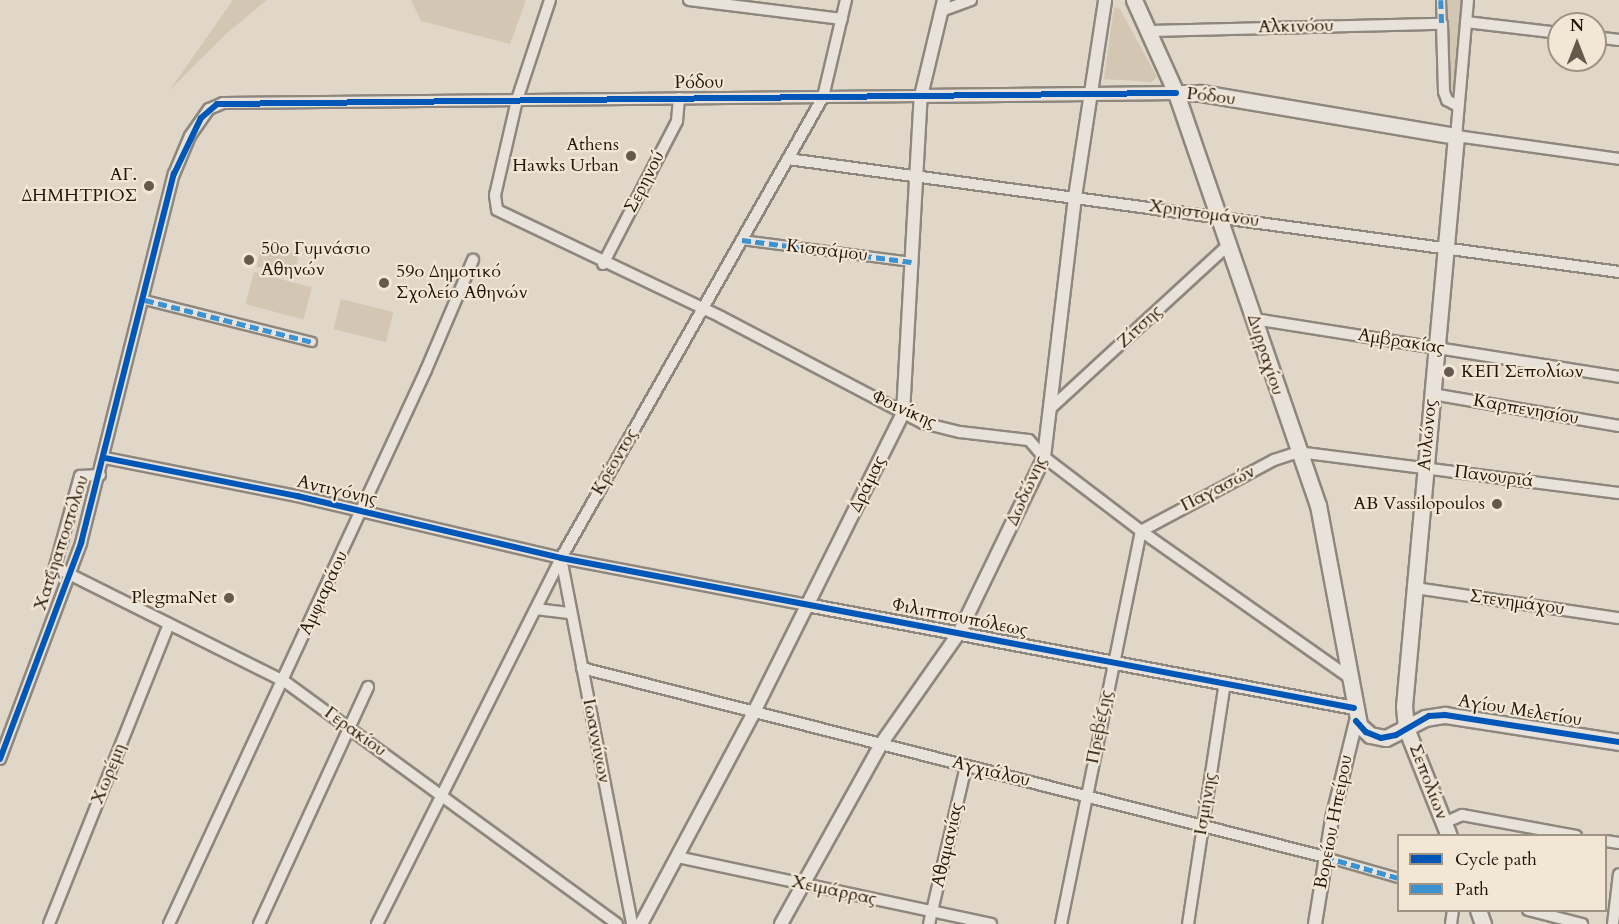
<!DOCTYPE html>
<html>
<head>
<meta charset="utf-8">
<style>
	body { margin:0 }
	#map { position:relative; width:1619px; height:924px; overflow:hidden; background:#e0d7c8; font-family:Cardo,serif }
	div>[style] { position:absolute }
	[style*='--x'] { left:calc(var(--x)*1px); top:calc(var(--y)*1px); width:calc(var(--w)*1px); rotate:calc(var(--a)*1deg) }
	.green>* { inset:0; background:#d3c6b2; transform-origin:0 0 }
	.roads { filter:drop-shadow(2px 0 #8e877e) drop-shadow(-2px 0 #8e877e) drop-shadow(0 2px #8e877e) drop-shadow(0 -2px #8e877e) }
	.pedestrian>* { height:8px; margin:-4px; padding:0 4px; transform-origin:4px; border-radius:4px; background:#e8e2db }
	.minor>* { height:10px; margin:-5px; padding:0 5px; transform-origin:5px; border-radius:5px; background:#e8e2db }
	.tertiary>* { height:12px; margin:-6px; padding:0 6px; transform-origin:6px; border-radius:6px; background:#e8e2db }
	.secondary>* { height:15px; margin:-7.5px; padding:0 7.5px; transform-origin:7.5px; border-radius:7.5px; background:#e8e2db }
	.quiet>* { height:4.5px; margin-top:-2.25px; transform-origin:0; background:repeating-linear-gradient(90deg,#3b93d2 0 9px,transparent 0 13.5px) }
	.cycleway>* { height:6px; margin:-3px; padding:0 3px; transform-origin:3px; border-radius:3px; background:#0057b8 }
	.dots>* { width:16px; height:16px; translate:-50% -50%; box-sizing:border-box; border:3px solid #f2e6d5; border-radius:50% }
	span { translate:-50% -50%; white-space:nowrap; text-align:center; line-height:1.15; -webkit-text-stroke:4.5px #f2e6d5; paint-order:stroke }
	.street-label { font-size:18px; color:#22160c }
	.poi-label { font-size:18px; color:#22160c }
	.right { translate:-100% -50%; text-align:right }
	.left { translate:0 -50%; text-align:left }
	.legend { position:absolute; left:1397px; top:834px; width:210px; height:78px; box-sizing:border-box; background:#f2e6d5; border:2px solid #9f9385; margin:0; padding:8px 10px; list-style:none; font-size:18px; color:#22160c }
	.legend li { display:flex; align-items:center; gap:12px; height:30px }
	.legend b { width:30px; border:2px solid #9f9385 }
	.north { position:absolute; left:1547px; top:12px; width:60px; height:60px; box-sizing:border-box; background:#f2e6d5; border:2px solid #9f9385; border-radius:50%; rotate:0deg; font-size:16px; font-weight:700; line-height:24px; text-align:center; color:#22160c }
	.north::after { content:''; display:block; margin:auto; width:21px; height:27px; background:#645a4e; clip-path:polygon(50% 0,100% 100%,50% 72%,0 100%) }
</style>
</head>
<body>
<div id="map">
	<div class="green">
		<div style="clip-path:polygon(233px 0,267px 0,226px 34px,169px 91px)"></div>
		<div style="clip-path:polygon(411px 0,526px 0,510px 44px,421px 21px)"></div>
		<div style="clip-path:polygon(1445px 0,1462px 0,1453px 91px,1451px 90px)"></div>
		<div style="clip-path:polygon(1114px 7px,1120px 9px,1157px 77px,1152px 82px,1104px 79px)"></div>
		<div style="left:261px;top:246px;width:39px;height:21px;rotate:13deg"></div>
		<div style="left:254px;top:272px;width:60px;height:33px;rotate:15deg"></div>
		<div style="left:341px;top:299px;width:54px;height:31px;rotate:14deg"></div>
	</div>
	<div class="roads">
		<div class="pedestrian">
			<div style="--x:1441;--y:0;--w:24;--a:88"></div>
			<div style="--x:742;--y:240;--w:171;--a:7.4"></div>
			<div style="--x:145;--y:300;--w:172;--a:14.1"></div>
			<div style="--x:1325;--y:857;--w:76;--a:16"></div>
		</div>
		<div class="minor">
			<div style="--x:550;--y:0;--w:105;--a:108.3"></div>
			<div style="--x:517;--y:100;--w:98;--a:103"></div>
			<div style="--x:495;--y:195;--w:15;--a:82"></div>
			<div style="--x:497;--y:210;--w:248;--a:25.5"></div>
			<div style="--x:721;--y:317;--w:228;--a:27.7"></div>
			<div style="--x:923;--y:423;--w:38;--a:14"></div>
			<div style="--x:960;--y:432;--w:69;--a:6.6"></div>
			<div style="--x:1029;--y:440;--w:23;--a:49"></div>
			<div style="--x:1044;--y:457;--w:122;--a:37.3"></div>
			<div style="--x:1141;--y:531;--w:256;--a:35.1"></div>
			<div style="--x:689;--y:0;--w:154;--a:7.1"></div>
			<div style="--x:1468;--y:0;--w:137;--a:95"></div>
			<div style="--x:1456;--y:136;--w:165;--a:8"></div>
			<div style="--x:941;--y:11;--w:32;--a:-20"></div>
			<div style="--x:1466;--y:22;--w:94;--a:6.7"></div>
			<div style="--x:1150;--y:31;--w:292;--a:-1.4"></div>
			<div style="--x:1442;--y:24;--w:68;--a:88.3"></div>
			<div style="--x:1444;--y:92;--w:9;--a:69"></div>
			<div style="--x:1447;--y:100;--w:13;--a:29"></div>
			<div style="--x:1595;--y:37;--w:24;--a:7"></div>
			<div style="--x:788;--y:159;--w:839;--a:7.74"></div>
			<div style="--x:603;--y:264;--w:161;--a:-62.6"></div>
			<div style="--x:677;--y:121;--w:23;--a:-85"></div>
			<div style="--x:1254;--y:319;--w:370;--a:9"></div>
			<div style="--x:1432;--y:394;--w:190;--a:9.7"></div>
			<div style="--x:1051;--y:408;--w:241;--a:-42.6"></div>
			<div style="--x:105;--y:458;--w:196;--a:11.2"></div>
			<div style="--x:297;--y:496;--w:271;--a:13.2"></div>
			<div style="--x:561;--y:558;--w:250;--a:10.8"></div>
			<div style="--x:100;--y:475;--w:20;--a:177"></div>
			<div style="--x:80;--y:476;--w:94;--a:105.4"></div>
			<div style="--x:55;--y:567;--w:256;--a:26.5"></div>
			<div style="--x:284;--y:681;--w:412;--a:36.1"></div>
			<div style="--x:561;--y:558;--w:373;--a:79"></div>
			<div style="--x:1415;--y:588;--w:206;--a:8.4"></div>
			<div style="--x:536;--y:609;--w:35;--a:7"></div>
			<div style="--x:582;--y:668;--w:767;--a:14.27"></div>
			<div style="--x:0;--y:759;--w:231;--a:-69.4"></div>
			<div style="--x:81;--y:543;--w:381;--a:-75.9"></div>
			<div style="--x:174;--y:174;--w:41;--a:-67.2"></div>
			<div style="--x:190;--y:136;--w:33;--a:-55"></div>
			<div style="--x:209;--y:109;--w:15;--a:-23"></div>
			<div style="--x:223;--y:103;--w:698;--a:-0.57"></div>
			<div style="--x:1444;--y:823;--w:20;--a:-24"></div>
			<div style="--x:1462;--y:815;--w:116;--a:10.4"></div>
			<div style="--x:1606;--y:841;--w:13;--a:9"></div>
			<div style="--x:677;--y:857;--w:321;--a:12"></div>
			<div style="--x:1528;--y:910;--w:56;--a:14.5"></div>
			<div style="--x:49;--y:924;--w:323;--a:-68.2"></div>
			<div style="--x:169;--y:924;--w:611;--a:-65.11"></div>
			<div style="--x:426;--y:370;--w:120;--a:-66.9"></div>
			<div style="--x:259;--y:924;--w:261;--a:-65.3"></div>
			<div style="--x:377;--y:924;--w:410;--a:-63.3"></div>
			<div style="--x:561;--y:558;--w:530;--a:-60.39"></div>
			<div style="--x:823;--y:97;--w:100;--a:-76.7"></div>
			<div style="--x:929;--y:924;--w:162;--a:-76.8"></div>
			<div style="--x:1061;--y:924;--w:401;--a:-78.5"></div>
			<div style="--x:1141;--y:531;--w:151;--a:-28.1"></div>
			<div style="--x:1274;--y:460;--w:25;--a:-18"></div>
			<div style="--x:1298;--y:452;--w:324;--a:7.3"></div>
			<div style="--x:1188;--y:924;--w:244;--a:-81.3"></div>
			<div style="--x:1451;--y:924;--w:14;--a:-82"></div>
			<div style="--x:1613;--y:924;--w:50;--a:-83.2"></div>
		</div>
		<div class="tertiary">
			<div style="--x:921;--y:96;--w:255;--a:-0.7"></div>
			<div style="--x:807;--y:605;--w:557;--a:10.66"></div>
			<div style="--x:641;--y:924;--w:240;--a:-61.9"></div>
			<div style="--x:754;--y:712;--w:334;--a:-63.5"></div>
			<div style="--x:903;--y:413;--w:318;--a:-86.8"></div>
			<div style="--x:921;--y:96;--w:99;--a:-76.5"></div>
			<div style="--x:781;--y:924;--w:206;--a:-60.9"></div>
			<div style="--x:881;--y:744;--w:136;--a:-54.9"></div>
			<div style="--x:959;--y:633;--w:195;--a:-64.2"></div>
			<div style="--x:1044;--y:457;--w:262;--a:-83.2"></div>
			<div style="--x:1075;--y:197;--w:199;--a:-81.3"></div>
			<div style="--x:1315;--y:924;--w:106;--a:-80.8"></div>
			<div style="--x:1332;--y:819;--w:101;--a:-76.2"></div>
		</div>
		<div class="secondary">
			<div style="--x:1134;--y:0;--w:102;--a:65.7"></div>
			<div style="--x:1176;--y:93;--w:436;--a:71"></div>
			<div style="--x:1318;--y:505;--w:224;--a:79.4"></div>
			<div style="--x:1359;--y:725;--w:15;--a:42"></div>
			<div style="--x:1370;--y:735;--w:16;--a:11"></div>
			<div style="--x:1386;--y:738;--w:44;--a:-27.1"></div>
			<div style="--x:1425;--y:718;--w:20;--a:-9"></div>
			<div style="--x:1445;--y:715;--w:176;--a:8.8"></div>
			<div style="--x:1176;--y:93;--w:25;--a:0"></div>
			<div style="--x:1201;--y:93;--w:259;--a:9.6"></div>
			<div style="--x:1456;--y:136;--w:572;--a:95.21"></div>
			<div style="--x:1404;--y:706;--w:22;--a:85"></div>
			<div style="--x:1406;--y:728;--w:116;--a:68.3"></div>
			<div style="--x:1478;--y:910;--w:15;--a:70"></div>
		</div>
	</div>
	<div class="quiet">
		<div style="--x:1441;--y:0;--w:24;--a:88"></div>
		<div style="--x:742;--y:240;--w:171;--a:7.4"></div>
		<div style="--x:145;--y:300;--w:172;--a:14.1"></div>
		<div style="--x:1325;--y:857;--w:76;--a:16"></div>
	</div>
	<div class="cycleway">
		<div style="--x:105;--y:458;--w:196;--a:11.2"></div>
		<div style="--x:297;--y:496;--w:271;--a:13.2"></div>
		<div style="--x:561;--y:558;--w:807;--a:10.71"></div>
		<div style="--x:1356;--y:721;--w:15;--a:48"></div>
		<div style="--x:1366;--y:732;--w:16;--a:22"></div>
		<div style="--x:1381;--y:738;--w:15;--a:-11"></div>
		<div style="--x:1396;--y:735;--w:38;--a:-30"></div>
		<div style="--x:1429;--y:716;--w:16;--a:-4"></div>
		<div style="--x:1445;--y:715;--w:176;--a:8.8"></div>
		<div style="--x:0;--y:759;--w:231;--a:-69.4"></div>
		<div style="--x:81;--y:543;--w:381;--a:-75.9"></div>
		<div style="--x:174;--y:174;--w:62;--a:-64.3"></div>
		<div style="--x:201;--y:118;--w:21;--a:-41"></div>
		<div style="--x:217;--y:104;--w:959;--a:-0.66"></div>
	</div>
	<div class="dots">
		<div style="left:631px;top:156px;background:#645a4e"></div>
		<div style="left:149px;top:186px;background:#645a4e"></div>
		<div style="left:249px;top:260px;background:#645a4e"></div>
		<div style="left:384px;top:283px;background:#645a4e"></div>
		<div style="left:1449px;top:372px;background:#645a4e"></div>
		<div style="left:1497px;top:504px;background:#645a4e"></div>
		<div style="left:229px;top:598px;background:#645a4e"></div>
	</div>
	<div class="street-label">
		<span style="left:1296px;top:27px;rotate:-1deg">Αλκινόου</span>
		<span style="left:699px;top:83px;rotate:-1deg">Ρόδου</span>
		<span style="left:1211px;top:97px;rotate:7deg">Ρόδου</span>
		<span style="left:645px;top:182px;rotate:-63deg">Σερηνού</span>
		<span style="left:1204px;top:214px;rotate:8deg">Χρηστομάνου</span>
		<span style="left:827px;top:251px;rotate:7deg">Κισσάμου</span>
		<span style="left:1140px;top:327px;rotate:-43deg">Ζίτσης</span>
		<span style="left:1401px;top:342px;rotate:9deg">Αμβρακίας</span>
		<span style="left:1265px;top:355px;rotate:72deg">Δυρραχίου</span>
		<span style="left:904px;top:410px;rotate:24deg">Φοινίκης</span>
		<span style="left:1526px;top:410px;rotate:10deg">Καρπενησίου</span>
		<span style="left:1428px;top:435px;rotate:-85deg">Αυλώνος</span>
		<span style="left:615px;top:462px;rotate:-60deg">Κρέοντος</span>
		<span style="left:1494px;top:477px;rotate:7deg">Πανουριά</span>
		<span style="left:868px;top:484px;rotate:-64deg">Δράμας</span>
		<span style="left:1218px;top:489px;rotate:-27deg">Παγασών</span>
		<span style="left:337px;top:491px;rotate:13deg">Αντιγόνης</span>
		<span style="left:1027px;top:491px;rotate:-66deg">Δωδώνης</span>
		<span style="left:62px;top:543px;rotate:-72deg">Χατζηαποστόλου</span>
		<span style="left:324px;top:593px;rotate:-65deg">Αμφιαράου</span>
		<span style="left:1517px;top:603px;rotate:8deg">Στενημάχου</span>
		<span style="left:960px;top:618px;rotate:11deg">Φιλιππουπόλεως</span>
		<span style="left:1520px;top:711px;rotate:9deg">Αγίου Μελετίου</span>
		<span style="left:1100px;top:727px;rotate:-79deg">Πρεβέζης</span>
		<span style="left:355px;top:732px;rotate:36deg">Γερακίου</span>
		<span style="left:596px;top:741px;rotate:79deg">Ιωαννίνων</span>
		<span style="left:991px;top:772px;rotate:14deg">Αγχιάλου</span>
		<span style="left:109px;top:774px;rotate:-68deg">Χωρέμη</span>
		<span style="left:1428px;top:782px;rotate:69deg">Σεπολίων</span>
		<span style="left:1206px;top:804px;rotate:-81deg">Ισμήνης</span>
		<span style="left:1334px;top:822px;rotate:-79deg">Βορείου Ηπείρου</span>
		<span style="left:948px;top:845px;rotate:-77deg">Αθαμανίας</span>
		<span style="left:834px;top:891px;rotate:12deg">Χειμάρρας</span>
	</div>
	<div class="poi-label">
		<span class="right" style="left:619px;top:156px">Athens<br>Hawks Urban</span>
		<span class="right" style="left:137px;top:186px">ΑΓ.<br>ΔΗΜΗΤΡΙΟΣ</span>
		<span class="left" style="left:261px;top:260px">50ο Γυμνάσιο<br>Αθηνών</span>
		<span class="left" style="left:396px;top:283px">59ο Δημοτικό<br>Σχολείο Αθηνών</span>
		<span class="left" style="left:1461px;top:372px">ΚΕΠ Σεπολίων</span>
		<span class="right" style="left:1485px;top:504px">AB Vassilopoulos</span>
		<span class="right" style="left:217px;top:598px">PlegmaNet</span>
	</div>
	<ul class="legend">
	<li><b style="height:8px;background:#0057b8"></b>Cycle path</li>
	<li><b style="height:8px;background:#3b93d2"></b>Path</li>
	</ul>
	<div class="north">N</div>
</div>
</body>
</html>
